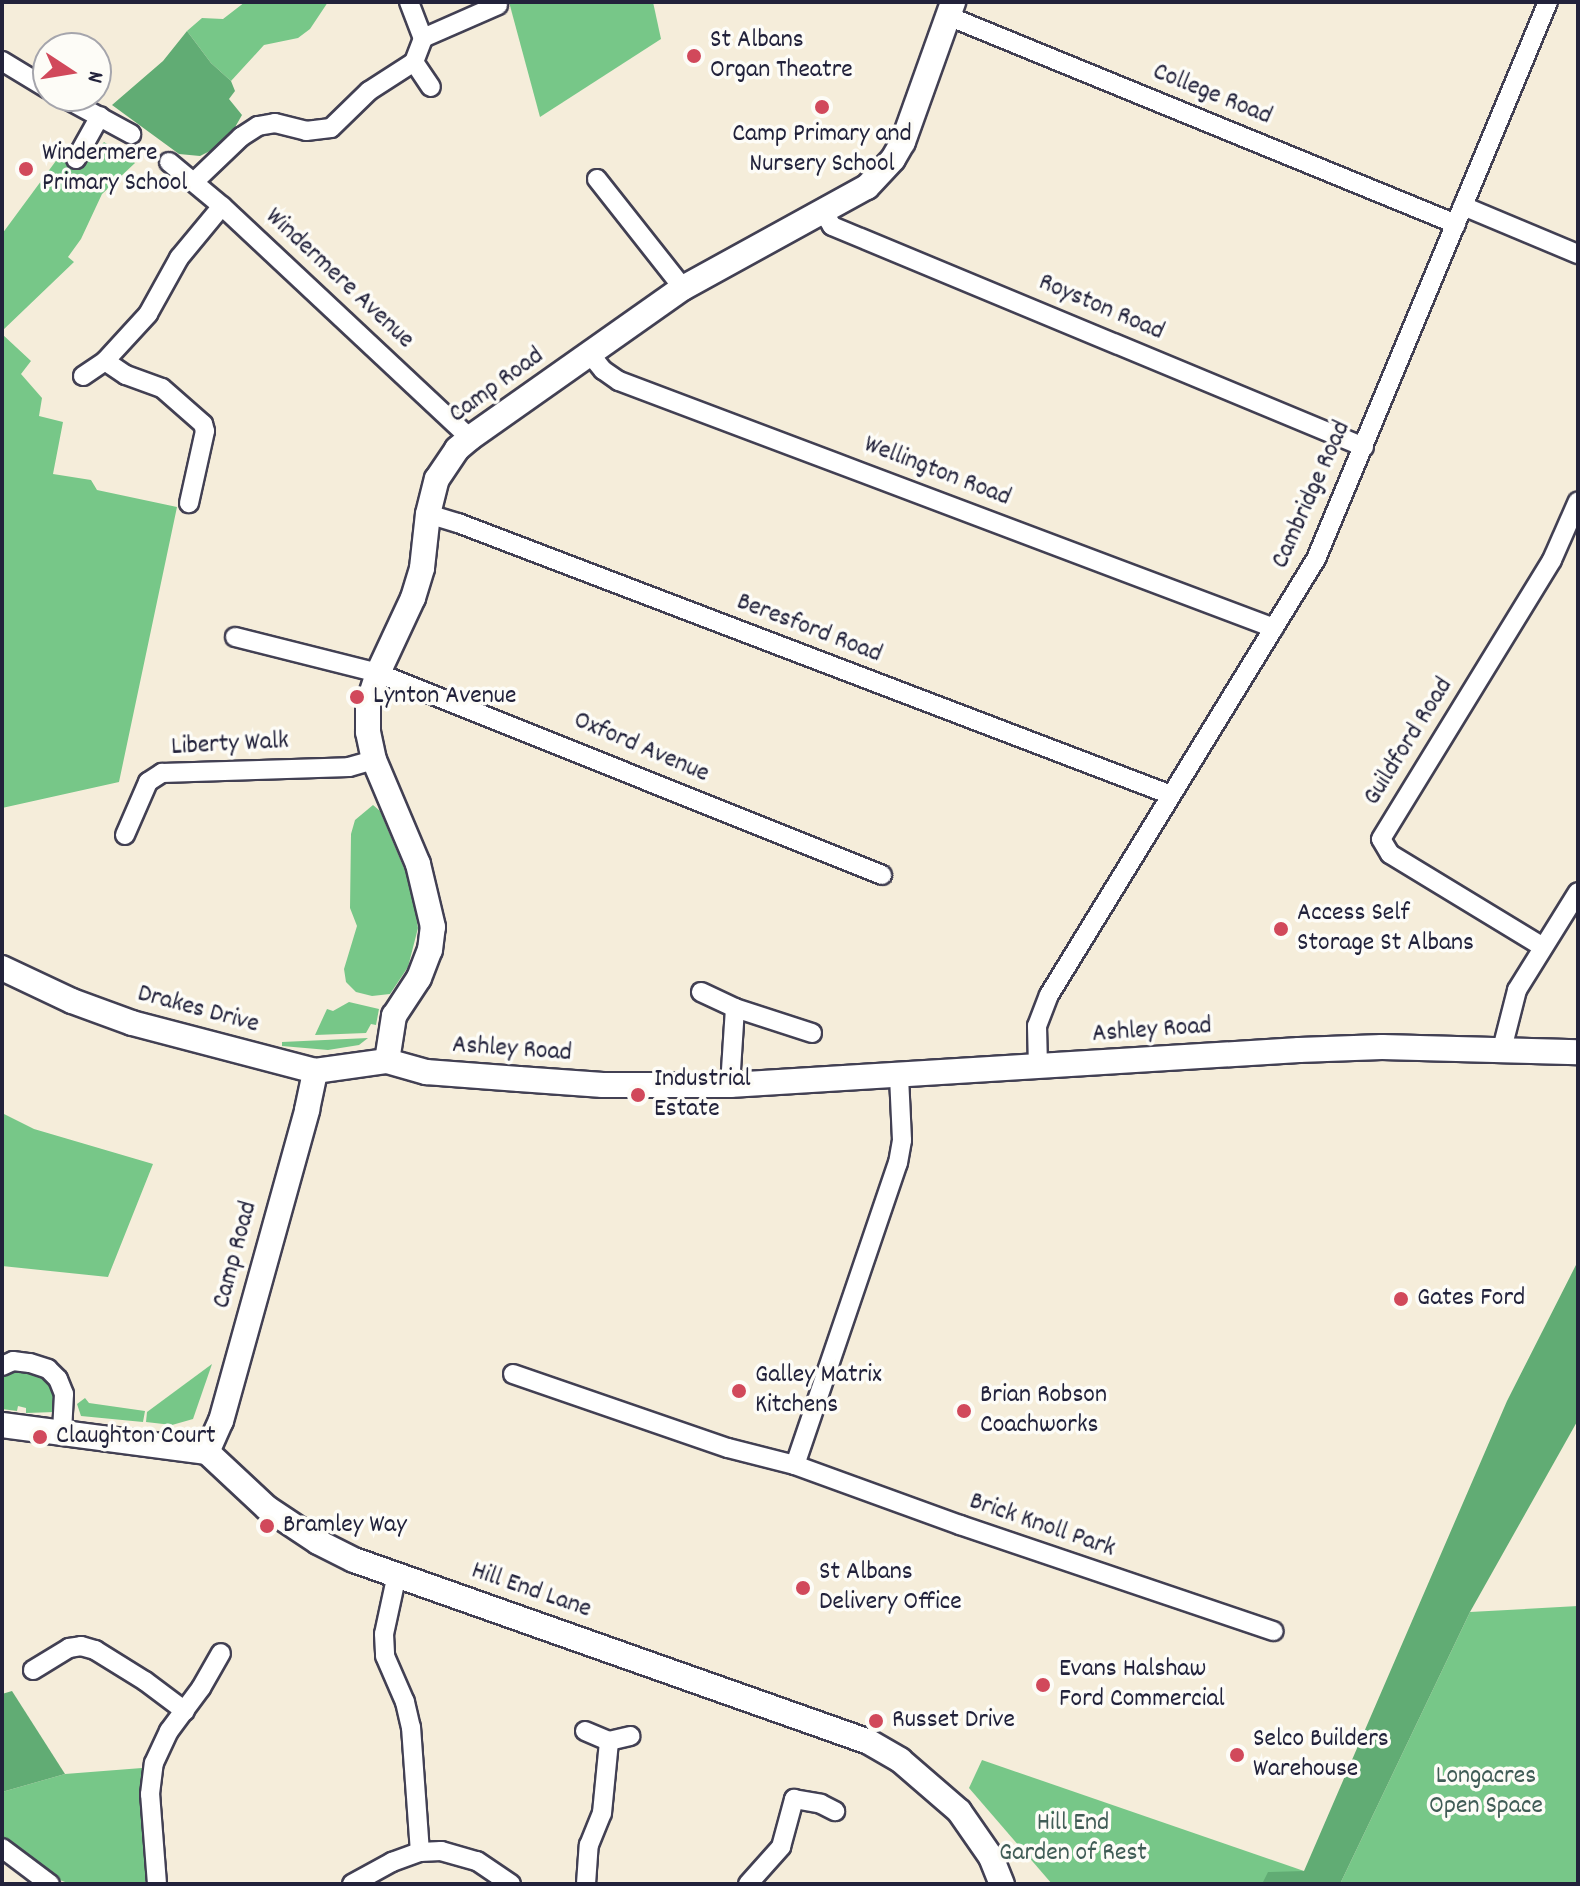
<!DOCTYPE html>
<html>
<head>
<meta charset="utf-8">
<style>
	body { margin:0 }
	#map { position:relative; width:1580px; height:1886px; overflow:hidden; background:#f5edda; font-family:Dekko,sans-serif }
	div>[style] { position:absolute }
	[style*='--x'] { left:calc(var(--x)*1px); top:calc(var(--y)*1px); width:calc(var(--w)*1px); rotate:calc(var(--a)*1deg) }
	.green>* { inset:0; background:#77c788 }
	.forest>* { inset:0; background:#61ac74 }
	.roads { filter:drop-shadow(2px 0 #424053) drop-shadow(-2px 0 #424053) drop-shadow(0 2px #424053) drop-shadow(0 -2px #424053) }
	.minor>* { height:18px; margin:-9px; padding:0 9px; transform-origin:9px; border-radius:9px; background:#fff }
	.tertiary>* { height:24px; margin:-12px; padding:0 12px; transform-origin:12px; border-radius:12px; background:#fff }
	.dots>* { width:22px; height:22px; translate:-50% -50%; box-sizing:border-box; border:4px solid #fdfcf7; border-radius:50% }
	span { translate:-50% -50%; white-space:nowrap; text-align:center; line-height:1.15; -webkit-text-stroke:7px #fdfcf7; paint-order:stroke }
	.poi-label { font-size:26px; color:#22223b }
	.left { translate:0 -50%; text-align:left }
	.street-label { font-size:26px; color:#22223b }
	.park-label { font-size:26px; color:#405c56 }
	.frame { position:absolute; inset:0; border:4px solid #22223b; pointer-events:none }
	.north { position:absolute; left:32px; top:32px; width:80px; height:80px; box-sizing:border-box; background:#fdfcf7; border:2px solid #a5a5ac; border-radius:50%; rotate:102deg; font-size:22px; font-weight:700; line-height:32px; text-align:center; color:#22223b }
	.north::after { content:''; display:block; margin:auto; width:28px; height:36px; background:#d1495b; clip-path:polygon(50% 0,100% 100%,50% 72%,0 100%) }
</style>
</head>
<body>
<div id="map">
	<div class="green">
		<div style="clip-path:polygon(245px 2px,328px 2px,310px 29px,298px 38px,264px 45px,231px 81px,211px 63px,187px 31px,202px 18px,223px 19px)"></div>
		<div style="clip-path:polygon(509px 2px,653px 2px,661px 39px,540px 117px)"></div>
		<div style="clip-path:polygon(104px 142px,135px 163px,102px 194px,81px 239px,68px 257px,74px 262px,2px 331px,2px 234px,61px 154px,82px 167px)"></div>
		<div style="clip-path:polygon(2px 334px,31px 361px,21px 374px,42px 398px,39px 416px,63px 422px,53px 474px,91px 480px,97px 490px,177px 507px,119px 782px,2px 808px)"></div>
		<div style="clip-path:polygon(373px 805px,380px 811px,411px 885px,418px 928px,408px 967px,390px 994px,372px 996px,356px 992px,346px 982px,344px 969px,357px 926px,350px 908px,351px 834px,355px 820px)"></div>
		<div style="clip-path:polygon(349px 1002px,379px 1009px,376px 1025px,371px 1024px,366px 1033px,315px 1035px,327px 1009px,333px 1011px)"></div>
		<div style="clip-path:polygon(368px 1038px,359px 1045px,328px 1050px,282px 1046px,282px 1042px)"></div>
		<div style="clip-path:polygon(2px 1113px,34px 1129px,153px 1164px,108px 1277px,2px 1266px)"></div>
		<div style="clip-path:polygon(212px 1364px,193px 1419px,172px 1425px,146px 1422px,147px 1412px)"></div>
		<div style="clip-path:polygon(12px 1369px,27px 1370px,47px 1379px,58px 1397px,55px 1412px,26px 1413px,26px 1408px,18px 1406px,17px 1411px,2px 1409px,2px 1374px)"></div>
		<div style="clip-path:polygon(85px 1398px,89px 1403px,145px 1411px,143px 1422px,81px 1416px,77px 1404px)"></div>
		<div style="clip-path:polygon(1578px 1606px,1578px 1884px,1340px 1884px,1470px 1612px)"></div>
		<div style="clip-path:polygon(982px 1760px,1304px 1871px,1318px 1884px,1052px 1884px,969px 1788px)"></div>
		<div style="clip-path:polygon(142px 1768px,148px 1877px,144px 1884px,70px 1884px,55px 1878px,2px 1839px,2px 1792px,65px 1774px)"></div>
	</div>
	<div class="forest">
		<div style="clip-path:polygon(187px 31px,211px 63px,231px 81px,235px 91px,229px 99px,242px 115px,226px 143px,200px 156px,179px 154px,112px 105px,163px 61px)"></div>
		<div style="clip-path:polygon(1578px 1261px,1578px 1420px,1470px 1612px,1340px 1884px,1262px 1884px,1268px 1872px,1304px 1871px,1507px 1401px)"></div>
		<div style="clip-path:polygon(12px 1691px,65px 1774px,2px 1792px,2px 1694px)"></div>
	</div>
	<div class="roads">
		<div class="minor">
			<div style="--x:409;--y:2;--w:39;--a:69"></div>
			<div style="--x:948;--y:16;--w:549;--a:22.27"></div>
			<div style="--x:2;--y:61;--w:54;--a:31.3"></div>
			<div style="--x:414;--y:62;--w:30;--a:56"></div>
			<div style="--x:61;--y:96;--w:80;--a:28.5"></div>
			<div style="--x:76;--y:159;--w:49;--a:-60.8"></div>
			<div style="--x:169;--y:162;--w:69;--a:39.7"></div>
			<div style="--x:222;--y:206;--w:340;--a:43.1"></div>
			<div style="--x:597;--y:179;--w:139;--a:51.7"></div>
			<div style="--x:195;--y:181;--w:64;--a:-43.7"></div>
			<div style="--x:241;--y:137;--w:20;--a:-33"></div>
			<div style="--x:258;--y:126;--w:17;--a:-10"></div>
			<div style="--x:275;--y:123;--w:32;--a:14"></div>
			<div style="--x:306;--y:131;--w:25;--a:-7"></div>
			<div style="--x:331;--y:128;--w:53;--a:-44.2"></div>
			<div style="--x:369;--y:91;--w:54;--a:-32.8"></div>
			<div style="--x:414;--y:62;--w:26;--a:-69"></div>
			<div style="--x:423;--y:38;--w:82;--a:-23.7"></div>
			<div style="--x:1463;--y:206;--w:125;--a:22.7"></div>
			<div style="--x:824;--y:213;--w:15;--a:58"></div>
			<div style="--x:832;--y:226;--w:576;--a:22.56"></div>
			<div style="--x:590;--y:354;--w:21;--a:51"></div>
			<div style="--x:603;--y:370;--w:19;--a:35"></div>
			<div style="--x:619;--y:381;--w:700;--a:20.66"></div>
			<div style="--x:105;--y:361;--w:25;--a:34"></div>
			<div style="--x:126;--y:375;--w:38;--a:20"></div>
			<div style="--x:162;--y:388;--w:55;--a:41.3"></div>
			<div style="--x:203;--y:424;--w:7;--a:74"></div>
			<div style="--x:205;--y:431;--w:74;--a:102.5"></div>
			<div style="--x:83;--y:376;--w:27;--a:-34"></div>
			<div style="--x:105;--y:361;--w:64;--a:-47.5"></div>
			<div style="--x:148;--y:314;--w:64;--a:-61"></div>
			<div style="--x:179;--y:258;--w:67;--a:-50.4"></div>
			<div style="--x:428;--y:514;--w:31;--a:17"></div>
			<div style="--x:458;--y:523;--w:763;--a:20.88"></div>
			<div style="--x:235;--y:637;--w:147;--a:14.1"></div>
			<div style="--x:378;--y:673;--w:543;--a:21.84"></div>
			<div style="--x:125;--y:835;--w:58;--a:-66.5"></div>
			<div style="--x:148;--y:782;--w:17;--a:-33"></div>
			<div style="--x:162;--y:773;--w:187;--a:-1.8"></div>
			<div style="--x:349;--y:767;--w:26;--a:-16"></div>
			<div style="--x:1543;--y:947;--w:179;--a:-148.7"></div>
			<div style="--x:1390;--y:854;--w:17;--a:-121"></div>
			<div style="--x:1381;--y:839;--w:327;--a:-58.5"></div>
			<div style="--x:1552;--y:560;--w:64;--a:-66.2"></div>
			<div style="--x:701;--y:992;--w:38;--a:25"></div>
			<div style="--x:735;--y:1008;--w:77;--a:93.7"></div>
			<div style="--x:735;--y:1008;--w:81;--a:18"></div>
			<div style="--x:1502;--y:1049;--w:61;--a:-75.7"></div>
			<div style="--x:1517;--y:990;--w:115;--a:-58.1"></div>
			<div style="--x:1038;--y:1067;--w:41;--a:-91.4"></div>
			<div style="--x:1037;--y:1026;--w:33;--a:-69"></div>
			<div style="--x:1049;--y:995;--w:511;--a:-58.52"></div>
			<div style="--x:1316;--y:559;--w:603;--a:-67.39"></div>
			<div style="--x:2;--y:1366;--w:12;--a:-24"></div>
			<div style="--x:13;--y:1361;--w:17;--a:7"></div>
			<div style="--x:30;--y:1363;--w:19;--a:18"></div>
			<div style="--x:48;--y:1369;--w:14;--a:45"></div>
			<div style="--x:58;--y:1379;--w:16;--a:68"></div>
			<div style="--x:64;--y:1394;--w:39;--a:93"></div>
			<div style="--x:513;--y:1374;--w:227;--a:19"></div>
			<div style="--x:728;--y:1448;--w:69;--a:14.2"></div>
			<div style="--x:795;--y:1465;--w:176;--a:20"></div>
			<div style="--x:960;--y:1525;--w:331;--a:18.7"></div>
			<div style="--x:795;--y:1465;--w:319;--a:-71.2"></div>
			<div style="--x:898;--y:1163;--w:23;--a:-80"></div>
			<div style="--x:902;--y:1140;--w:64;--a:-92.7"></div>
			<div style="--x:397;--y:1574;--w:61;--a:102.2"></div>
			<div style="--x:384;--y:1634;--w:22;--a:87"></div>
			<div style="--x:385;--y:1656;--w:50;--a:66.5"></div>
			<div style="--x:405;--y:1702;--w:26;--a:77"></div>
			<div style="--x:411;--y:1727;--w:125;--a:85.9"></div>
			<div style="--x:33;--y:1670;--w:42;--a:-31.4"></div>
			<div style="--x:69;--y:1648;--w:12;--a:-9"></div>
			<div style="--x:81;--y:1646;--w:15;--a:16"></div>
			<div style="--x:95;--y:1650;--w:59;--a:31.8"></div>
			<div style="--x:145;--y:1681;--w:50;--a:36.9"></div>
			<div style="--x:585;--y:1731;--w:26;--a:23"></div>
			<div style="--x:609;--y:1741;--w:22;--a:-13"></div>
			<div style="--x:2;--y:1848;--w:60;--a:36.9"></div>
			<div style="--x:157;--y:1884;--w:90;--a:-94.4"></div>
			<div style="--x:150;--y:1794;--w:31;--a:-83"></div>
			<div style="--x:154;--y:1763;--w:35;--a:-65"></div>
			<div style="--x:169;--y:1731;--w:54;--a:-53.3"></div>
			<div style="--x:201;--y:1688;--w:40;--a:-60.3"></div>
			<div style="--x:352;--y:1884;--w:46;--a:-28.8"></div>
			<div style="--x:392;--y:1862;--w:30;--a:-20"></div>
			<div style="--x:420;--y:1852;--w:21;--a:-3"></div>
			<div style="--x:441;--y:1851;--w:37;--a:16"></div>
			<div style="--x:477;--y:1861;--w:41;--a:34.1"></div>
			<div style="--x:586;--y:1884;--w:39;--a:-86"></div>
			<div style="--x:589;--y:1845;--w:35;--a:-68"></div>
			<div style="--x:602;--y:1813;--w:72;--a:-84.4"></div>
			<div style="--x:748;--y:1884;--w:50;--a:-48.3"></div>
			<div style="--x:781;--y:1847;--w:50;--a:-74.8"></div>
			<div style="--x:794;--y:1799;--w:27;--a:10"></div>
			<div style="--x:821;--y:1804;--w:16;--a:27"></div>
		</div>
		<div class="tertiary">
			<div style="--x:2;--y:968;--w:77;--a:25.2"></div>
			<div style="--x:72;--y:1001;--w:64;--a:20.1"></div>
			<div style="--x:132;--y:1023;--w:189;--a:14.7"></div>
			<div style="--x:315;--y:1071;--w:73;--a:-7.9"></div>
			<div style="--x:387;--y:1061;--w:41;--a:15.8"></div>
			<div style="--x:426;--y:1072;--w:93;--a:4.3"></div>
			<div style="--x:519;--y:1079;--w:84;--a:4.1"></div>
			<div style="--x:603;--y:1085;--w:127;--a:0"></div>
			<div style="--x:730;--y:1085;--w:570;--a:-3.52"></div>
			<div style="--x:1299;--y:1050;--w:83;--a:-2.1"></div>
			<div style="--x:1382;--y:1047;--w:196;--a:1.5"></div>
			<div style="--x:387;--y:1061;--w:46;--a:-81.2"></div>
			<div style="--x:394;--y:1016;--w:45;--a:-56.7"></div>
			<div style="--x:419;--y:978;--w:30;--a:-69"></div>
			<div style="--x:430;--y:950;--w:23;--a:-83"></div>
			<div style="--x:433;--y:927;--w:65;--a:-103.4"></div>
			<div style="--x:418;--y:864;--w:113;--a:-112.9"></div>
			<div style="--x:374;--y:760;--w:29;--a:-102"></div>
			<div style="--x:368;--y:732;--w:28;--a:-90"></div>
			<div style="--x:368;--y:704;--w:33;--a:-72"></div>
			<div style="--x:378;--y:673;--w:83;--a:-65"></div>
			<div style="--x:413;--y:598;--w:31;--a:-73"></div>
			<div style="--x:422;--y:568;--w:54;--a:-83.7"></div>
			<div style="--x:428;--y:514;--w:36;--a:-76"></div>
			<div style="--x:437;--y:479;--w:36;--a:-56"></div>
			<div style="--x:457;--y:449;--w:17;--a:-40"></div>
			<div style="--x:470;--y:438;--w:261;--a:-35.2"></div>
			<div style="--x:683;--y:288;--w:210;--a:-28.8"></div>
			<div style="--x:867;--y:187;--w:38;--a:-47"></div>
			<div style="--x:893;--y:159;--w:20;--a:-60"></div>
			<div style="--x:903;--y:142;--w:149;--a:-70.3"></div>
			<div style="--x:2;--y:1425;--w:207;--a:7.5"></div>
			<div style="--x:207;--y:1452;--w:82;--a:43"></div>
			<div style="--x:267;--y:1508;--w:61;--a:33.7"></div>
			<div style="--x:318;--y:1542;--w:40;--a:26.6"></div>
			<div style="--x:354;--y:1560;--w:546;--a:19.46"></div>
			<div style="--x:869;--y:1742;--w:36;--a:30"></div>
			<div style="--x:900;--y:1760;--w:78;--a:40.8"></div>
			<div style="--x:959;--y:1811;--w:56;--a:55.2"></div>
			<div style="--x:991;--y:1857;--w:29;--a:68"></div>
			<div style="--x:207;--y:1452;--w:34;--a:-66"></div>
			<div style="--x:221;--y:1421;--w:323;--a:-74.5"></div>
			<div style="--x:307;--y:1110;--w:40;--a:-78"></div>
		</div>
	</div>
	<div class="dots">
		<div style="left:694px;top:56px;background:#d1495b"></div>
		<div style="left:822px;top:107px;background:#d1495b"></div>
		<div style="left:26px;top:169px;background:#d1495b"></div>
		<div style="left:357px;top:697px;background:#d1495b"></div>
		<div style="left:1281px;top:929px;background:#d1495b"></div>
		<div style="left:638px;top:1095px;background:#d1495b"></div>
		<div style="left:1401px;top:1299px;background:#d1495b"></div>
		<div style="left:739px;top:1391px;background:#d1495b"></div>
		<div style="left:964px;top:1411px;background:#d1495b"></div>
		<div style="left:40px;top:1437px;background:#d1495b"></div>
		<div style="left:267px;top:1526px;background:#d1495b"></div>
		<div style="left:803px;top:1588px;background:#d1495b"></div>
		<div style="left:1043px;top:1685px;background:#d1495b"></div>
		<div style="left:876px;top:1721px;background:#d1495b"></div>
		<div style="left:1237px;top:1755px;background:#d1495b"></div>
	</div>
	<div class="poi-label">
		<span class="left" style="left:710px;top:56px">St Albans<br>Organ Theatre</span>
		<span style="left:822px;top:150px">Camp Primary and<br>Nursery School</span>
		<span class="left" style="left:42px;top:169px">Windermere<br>Primary School</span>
		<span class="left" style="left:373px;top:697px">Lynton Avenue</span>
		<span class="left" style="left:1297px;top:929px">Access Self<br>Storage St Albans</span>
		<span class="left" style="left:654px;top:1095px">Industrial<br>Estate</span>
		<span class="left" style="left:1417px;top:1299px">Gates Ford</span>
		<span class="left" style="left:755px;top:1391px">Galley Matrix<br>Kitchens</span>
		<span class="left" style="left:980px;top:1411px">Brian Robson<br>Coachworks</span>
		<span class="left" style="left:56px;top:1437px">Claughton Court</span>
		<span class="left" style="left:283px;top:1526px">Bramley Way</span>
		<span class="left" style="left:819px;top:1588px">St Albans<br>Delivery Office</span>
		<span class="left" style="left:1059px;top:1685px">Evans Halshaw<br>Ford Commercial</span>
		<span class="left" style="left:892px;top:1721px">Russet Drive</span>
		<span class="left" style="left:1253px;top:1755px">Selco Builders<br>Warehouse</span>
	</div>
	<div class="street-label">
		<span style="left:1212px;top:95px;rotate:22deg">College Road</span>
		<span style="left:339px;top:279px;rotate:43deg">Windermere Avenue</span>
		<span style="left:1101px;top:308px;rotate:23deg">Royston Road</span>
		<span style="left:497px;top:386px;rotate:-36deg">Camp Road</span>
		<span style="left:937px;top:472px;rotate:21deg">Wellington Road</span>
		<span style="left:1312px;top:495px;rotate:-66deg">Cambridge Road</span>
		<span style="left:809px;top:629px;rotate:21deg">Beresford Road</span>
		<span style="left:1409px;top:742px;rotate:-58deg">Guildford Road</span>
		<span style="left:230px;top:745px;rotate:-3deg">Liberty Walk</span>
		<span style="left:641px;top:748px;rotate:23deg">Oxford Avenue</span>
		<span style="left:198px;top:1010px;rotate:15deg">Drakes Drive</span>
		<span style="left:1152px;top:1031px;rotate:-4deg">Ashley Road</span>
		<span style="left:512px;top:1050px;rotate:4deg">Ashley Road</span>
		<span style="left:236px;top:1255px;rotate:-75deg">Camp Road</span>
		<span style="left:1042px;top:1526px;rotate:19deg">Brick Knoll Park</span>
		<span style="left:531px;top:1591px;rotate:19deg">Hill End Lane</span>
	</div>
	<div class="park-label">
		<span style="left:1486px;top:1792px">Longacres<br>Open Space</span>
		<span style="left:1073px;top:1839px">Hill End<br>Garden of Rest</span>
	</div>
	<div class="frame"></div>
	<div class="north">N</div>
</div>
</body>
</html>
